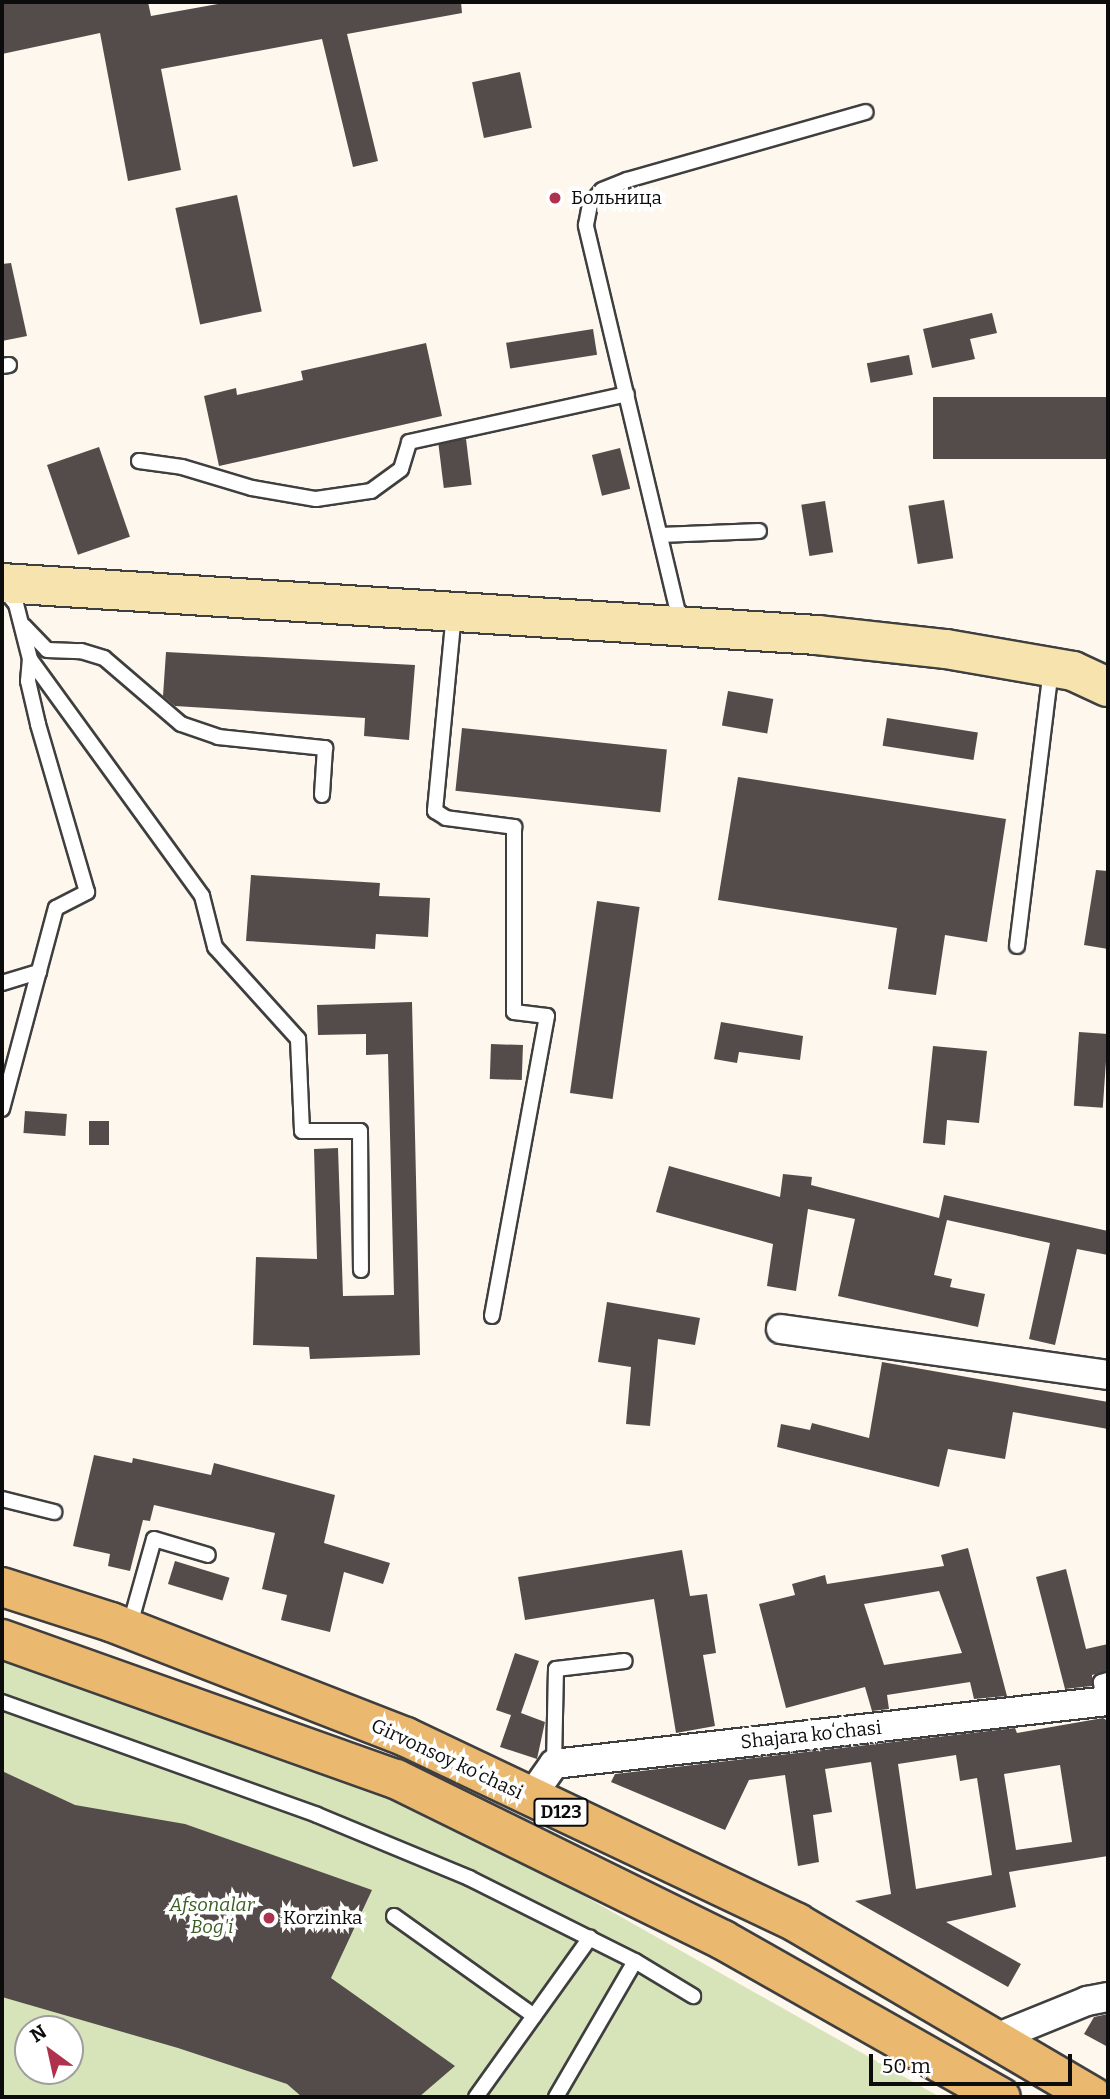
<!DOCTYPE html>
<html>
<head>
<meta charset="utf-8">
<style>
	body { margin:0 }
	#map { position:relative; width:1110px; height:2099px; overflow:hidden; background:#fdf7ed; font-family:Bitter,serif }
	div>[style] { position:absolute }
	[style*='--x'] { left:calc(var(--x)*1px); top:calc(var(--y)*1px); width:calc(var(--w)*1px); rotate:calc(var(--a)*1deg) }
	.green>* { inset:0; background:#d7e4ba }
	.building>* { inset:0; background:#544c4a; transform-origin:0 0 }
	.roads { filter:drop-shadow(2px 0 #3f3f3f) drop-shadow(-2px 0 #3f3f3f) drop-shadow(0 2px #3f3f3f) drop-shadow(0 -2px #3f3f3f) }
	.lane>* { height:14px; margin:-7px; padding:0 7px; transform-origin:7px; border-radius:7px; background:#fff }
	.street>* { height:28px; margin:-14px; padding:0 14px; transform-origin:14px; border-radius:14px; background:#fff }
	.secondary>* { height:38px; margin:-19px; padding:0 19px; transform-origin:19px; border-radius:19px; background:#f7e3ae }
	.primary>* { height:38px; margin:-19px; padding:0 19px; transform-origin:19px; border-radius:19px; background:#ebb86f }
	.dots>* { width:19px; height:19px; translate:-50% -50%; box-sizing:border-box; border:4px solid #fff; border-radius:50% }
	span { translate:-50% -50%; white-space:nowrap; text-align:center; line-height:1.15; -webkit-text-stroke:7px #fff; paint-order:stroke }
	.shield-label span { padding:2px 5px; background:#fff; border:2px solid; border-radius:5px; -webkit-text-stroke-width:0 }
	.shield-label { font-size:18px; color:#0c0c0c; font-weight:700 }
	.poi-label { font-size:19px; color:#0c0c0c }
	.left { translate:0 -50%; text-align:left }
	.street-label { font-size:19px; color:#0c0c0c }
	.park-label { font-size:19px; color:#395d23; font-style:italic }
	.frame { position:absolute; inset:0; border:4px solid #0c0c0c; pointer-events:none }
	.north { position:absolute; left:14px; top:2015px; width:70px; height:70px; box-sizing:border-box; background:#fff; border:2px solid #9e9e9e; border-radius:50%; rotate:327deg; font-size:19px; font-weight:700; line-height:28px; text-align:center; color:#0c0c0c }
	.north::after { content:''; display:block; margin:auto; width:24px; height:32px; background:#ae324d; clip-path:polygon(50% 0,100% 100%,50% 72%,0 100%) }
	.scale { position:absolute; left:869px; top:2054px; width:203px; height:32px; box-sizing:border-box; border:4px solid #0c0c0c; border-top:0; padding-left:9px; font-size:21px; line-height:24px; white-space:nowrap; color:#0c0c0c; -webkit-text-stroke:5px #fff; paint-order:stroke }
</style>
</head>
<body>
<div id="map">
	<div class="green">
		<div style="clip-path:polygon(evenodd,2px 1660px,375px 1778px,940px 2097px,2px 2097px,2px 1660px,28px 2029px,70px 2029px,70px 2071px,28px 2071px,28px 2029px)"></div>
	</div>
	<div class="building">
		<div style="clip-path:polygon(2px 2px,148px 2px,151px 16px,229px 2px,461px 2px,462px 13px,347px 34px,378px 161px,353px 167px,322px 39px,161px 69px,181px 170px,128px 181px,100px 33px,2px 54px)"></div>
		<div style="left:520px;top:72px;width:57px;height:49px;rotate:78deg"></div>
		<div style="left:237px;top:195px;width:119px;height:63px;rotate:78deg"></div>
		<div style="clip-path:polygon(11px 263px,27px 336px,2px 341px,2px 264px)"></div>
		<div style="clip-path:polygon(992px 313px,997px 333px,970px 339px,975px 359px,932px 368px,923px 329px)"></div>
		<div style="left:593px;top:329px;width:26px;height:88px;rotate:81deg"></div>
		<div style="clip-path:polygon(426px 343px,442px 416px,219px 466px,204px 396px,236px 388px,237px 395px,303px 380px,301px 371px)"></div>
		<div style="left:909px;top:355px;width:20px;height:43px;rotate:79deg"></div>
		<div style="left:1108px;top:397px;width:62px;height:175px;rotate:90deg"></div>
		<div style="left:466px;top:439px;width:46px;height:28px;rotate:83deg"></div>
		<div style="left:99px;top:447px;width:95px;height:55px;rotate:71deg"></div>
		<div style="left:620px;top:448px;width:42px;height:29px;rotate:76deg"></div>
		<div style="left:944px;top:500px;width:59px;height:36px;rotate:81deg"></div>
		<div style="left:825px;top:501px;width:52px;height:24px;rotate:81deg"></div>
		<div style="clip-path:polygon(166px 652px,415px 665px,409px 740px,364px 736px,365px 718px,175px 706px,163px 696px)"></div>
		<div style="left:728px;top:691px;width:46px;height:35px;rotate:10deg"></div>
		<div style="left:887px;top:718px;width:92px;height:28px;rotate:9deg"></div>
		<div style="left:462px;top:728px;width:206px;height:63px;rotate:6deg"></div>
		<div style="clip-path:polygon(738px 777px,1006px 819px,987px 942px,945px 935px,936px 995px,888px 989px,897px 928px,718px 900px)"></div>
		<div style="clip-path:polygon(1096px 870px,1108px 871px,1108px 949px,1084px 945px)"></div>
		<div style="clip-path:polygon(251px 875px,380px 883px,379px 896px,430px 898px,428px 937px,376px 934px,375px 949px,246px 941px)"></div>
		<div style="left:597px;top:901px;width:43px;height:194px;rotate:8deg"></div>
		<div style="clip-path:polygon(412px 1002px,420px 1355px,310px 1359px,309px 1347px,253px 1345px,256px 1257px,317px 1259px,314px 1149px,338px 1148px,343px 1296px,394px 1295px,388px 1054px,366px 1055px,366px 1034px,318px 1035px,317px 1005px)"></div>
		<div style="clip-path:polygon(721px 1022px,803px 1036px,800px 1060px,739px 1052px,737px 1063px,714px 1059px)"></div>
		<div style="left:1079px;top:1032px;width:29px;height:74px;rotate:4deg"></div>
		<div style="left:491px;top:1044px;width:32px;height:35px;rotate:2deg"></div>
		<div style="clip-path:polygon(933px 1046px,987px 1051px,979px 1123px,947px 1120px,945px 1145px,923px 1143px)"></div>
		<div style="left:25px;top:1111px;width:42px;height:22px;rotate:4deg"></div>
		<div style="left:89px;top:1121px;width:20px;height:24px"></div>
		<div style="clip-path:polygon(669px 1166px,780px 1197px,783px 1174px,812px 1177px,811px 1185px,939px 1218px,944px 1195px,1108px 1231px,1108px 1255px,1077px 1249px,1055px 1345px,1029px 1339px,1050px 1243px,947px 1220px,934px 1275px,952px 1279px,950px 1287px,985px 1294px,978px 1327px,838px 1296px,855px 1219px,808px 1209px,796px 1291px,767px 1286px,773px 1244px,656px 1212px)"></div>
		<div style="clip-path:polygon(607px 1302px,700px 1318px,695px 1345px,658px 1339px,650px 1426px,626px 1424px,631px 1367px,598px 1362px)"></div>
		<div style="clip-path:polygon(882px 1362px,1108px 1402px,1108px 1429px,1013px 1412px,1005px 1459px,948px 1449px,939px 1487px,777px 1447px,781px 1424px,810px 1430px,812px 1423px,869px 1438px)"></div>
		<div style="clip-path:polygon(94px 1455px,132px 1463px,133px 1458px,211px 1475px,214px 1463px,335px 1495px,324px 1543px,390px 1563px,383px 1584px,344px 1572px,330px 1632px,281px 1620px,287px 1595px,262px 1589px,275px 1533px,154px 1505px,150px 1521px,143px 1520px,130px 1571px,108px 1566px,110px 1554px,73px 1546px)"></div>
		<div style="clip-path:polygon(evenodd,968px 1548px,1007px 1696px,974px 1699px,970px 1682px,887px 1695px,889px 1709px,872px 1711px,865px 1687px,786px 1708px,759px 1604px,795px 1595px,792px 1584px,825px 1575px,827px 1584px,944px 1566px,941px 1555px,968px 1548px,939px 1591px,962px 1653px,884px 1665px,864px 1604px,939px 1591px)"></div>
		<div style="clip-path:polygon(682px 1550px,690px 1596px,707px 1594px,716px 1653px,703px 1655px,715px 1726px,676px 1733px,654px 1599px,525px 1620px,518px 1577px)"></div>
		<div style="left:175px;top:1561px;width:57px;height:24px;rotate:17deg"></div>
		<div style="clip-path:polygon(1066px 1569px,1086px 1649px,1108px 1644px,1108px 1671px,1092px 1675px,1092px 1686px,1065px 1689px,1036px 1577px)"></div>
		<div style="clip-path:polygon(515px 1653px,539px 1661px,521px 1713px,545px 1722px,537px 1759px,500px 1747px,511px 1715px,496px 1710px)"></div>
		<div style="clip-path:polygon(evenodd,1103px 1718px,1108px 1721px,1108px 1856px,1009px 1872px,1016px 1907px,946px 1922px,1021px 1964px,1008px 1987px,855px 1901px,891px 1894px,871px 1762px,825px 1769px,832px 1812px,813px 1815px,819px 1862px,798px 1866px,785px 1775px,749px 1780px,725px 1830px,611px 1782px,615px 1774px,1015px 1728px,1017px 1733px,1103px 1718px,956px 1755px,960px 1781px,977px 1778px,992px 1875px,916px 1889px,898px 1764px,956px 1755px,1103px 1718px,1060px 1765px,1072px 1842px,1016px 1850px,1004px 1774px,1060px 1765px)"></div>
		<div style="clip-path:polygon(2px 1771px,75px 1805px,185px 1824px,372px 1890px,331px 1978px,455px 2066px,419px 2097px,302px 2097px,287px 2084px,178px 2048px,2px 1997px)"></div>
		<div style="clip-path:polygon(1108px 2014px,1108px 2047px,1084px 2034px,1094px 2017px)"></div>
	</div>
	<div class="roads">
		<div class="lane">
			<div style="--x:2;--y:366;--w:7;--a:-8"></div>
			<div style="--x:139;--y:461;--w:43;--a:7.9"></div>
			<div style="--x:182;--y:467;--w:73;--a:16.7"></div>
			<div style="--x:252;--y:488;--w:65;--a:9.8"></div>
			<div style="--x:316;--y:499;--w:56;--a:-8.3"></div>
			<div style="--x:371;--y:491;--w:37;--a:-36"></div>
			<div style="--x:401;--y:469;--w:28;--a:-73"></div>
			<div style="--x:409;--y:442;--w:223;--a:-12.4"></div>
			<div style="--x:661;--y:535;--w:98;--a:-2.3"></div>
			<div style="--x:3;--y:588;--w:21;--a:51"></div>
			<div style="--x:16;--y:604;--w:57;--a:75.7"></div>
			<div style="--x:30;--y:659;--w:293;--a:54"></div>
			<div style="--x:202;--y:896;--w:53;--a:75.7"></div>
			<div style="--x:215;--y:947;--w:124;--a:47.9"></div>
			<div style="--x:298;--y:1039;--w:92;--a:87.5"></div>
			<div style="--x:302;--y:1131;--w:58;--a:0"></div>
			<div style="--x:360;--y:1131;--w:139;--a:89.6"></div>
			<div style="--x:454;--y:613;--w:199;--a:95.5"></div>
			<div style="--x:435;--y:811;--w:13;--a:32"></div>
			<div style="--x:446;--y:818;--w:69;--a:7.5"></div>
			<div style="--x:514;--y:827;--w:185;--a:90"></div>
			<div style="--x:514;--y:1012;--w:33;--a:7"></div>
			<div style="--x:547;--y:1016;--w:305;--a:100.4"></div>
			<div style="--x:681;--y:625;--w:411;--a:-103.4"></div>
			<div style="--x:586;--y:225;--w:21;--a:-79"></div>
			<div style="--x:590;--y:204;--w:18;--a:-49"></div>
			<div style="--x:602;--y:190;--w:27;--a:-22"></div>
			<div style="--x:627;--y:180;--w:248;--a:-15.9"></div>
			<div style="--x:24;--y:626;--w:33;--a:46"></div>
			<div style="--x:47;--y:650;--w:34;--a:2"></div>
			<div style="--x:81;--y:651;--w:24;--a:17"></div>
			<div style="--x:104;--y:658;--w:101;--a:40.6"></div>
			<div style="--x:181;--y:724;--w:39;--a:19"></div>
			<div style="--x:218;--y:737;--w:108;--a:5.9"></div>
			<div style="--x:325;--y:748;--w:47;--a:93.7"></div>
			<div style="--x:1017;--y:946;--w:279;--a:-83"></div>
			<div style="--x:2;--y:983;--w:39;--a:-17"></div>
			<div style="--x:2;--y:1109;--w:208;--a:-75"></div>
			<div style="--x:56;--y:908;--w:35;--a:-27"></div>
			<div style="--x:87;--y:892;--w:175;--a:-106.3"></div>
			<div style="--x:38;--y:724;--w:44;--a:-103.1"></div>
			<div style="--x:28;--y:681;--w:22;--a:-85"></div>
			<div style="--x:2;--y:1499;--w:54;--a:14"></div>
			<div style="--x:129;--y:1628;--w:92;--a:-74.3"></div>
			<div style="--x:154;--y:1539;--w:56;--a:16.5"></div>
			<div style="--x:2;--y:1702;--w:335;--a:19.7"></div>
			<div style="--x:317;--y:1815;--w:165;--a:22.5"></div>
			<div style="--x:469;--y:1878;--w:186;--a:26.6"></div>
			<div style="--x:635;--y:1961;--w:68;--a:31.1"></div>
			<div style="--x:1104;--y:1702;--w:20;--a:-99"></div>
			<div style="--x:1101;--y:1682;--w:7;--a:-16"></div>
			<div style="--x:554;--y:1764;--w:95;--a:-88.8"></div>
			<div style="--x:556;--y:1669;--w:69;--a:-6.6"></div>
			<div style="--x:394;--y:1916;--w:172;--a:35.5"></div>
			<div style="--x:476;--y:2097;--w:196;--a:-54.4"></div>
			<div style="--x:556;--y:2097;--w:157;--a:-59.8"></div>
		</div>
		<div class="street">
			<div style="--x:781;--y:1329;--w:330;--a:8"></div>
			<div style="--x:530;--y:1798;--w:42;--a:-54.8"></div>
			<div style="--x:554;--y:1764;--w:558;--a:-6.49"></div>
			<div style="--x:991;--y:2040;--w:104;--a:-22.1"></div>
			<div style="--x:1087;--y:2001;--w:21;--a:-11"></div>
		</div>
		<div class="secondary">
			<div style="--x:2;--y:583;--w:817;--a:3.65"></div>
			<div style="--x:817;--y:635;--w:130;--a:6.2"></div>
			<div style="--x:946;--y:649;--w:129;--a:9.8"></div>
			<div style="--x:1073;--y:671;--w:38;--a:25"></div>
		</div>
		<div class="primary">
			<div style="--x:2;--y:1587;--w:114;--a:17.8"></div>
			<div style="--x:111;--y:1622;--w:317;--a:21.3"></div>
			<div style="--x:406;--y:1737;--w:433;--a:25.4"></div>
			<div style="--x:797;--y:1923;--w:343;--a:30.4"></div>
			<div style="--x:2;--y:1639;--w:418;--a:19.6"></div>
			<div style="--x:396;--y:1779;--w:364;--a:26.2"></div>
			<div style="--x:723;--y:1940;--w:319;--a:29.5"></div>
		</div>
	</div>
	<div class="dots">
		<div style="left:555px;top:198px;background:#ae324d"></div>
		<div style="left:269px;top:1918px;background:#ae324d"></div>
	</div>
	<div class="shield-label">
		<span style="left:561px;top:1812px">D123</span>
	</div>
	<div class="poi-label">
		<span class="left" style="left:571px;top:198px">Больница</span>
		<span class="left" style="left:283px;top:1918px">Korzinka</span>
	</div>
	<div class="street-label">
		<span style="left:811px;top:1735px;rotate:-6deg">Shajara koʻchasi</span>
		<span style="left:447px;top:1759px;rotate:25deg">Girvonsoy koʻchasi</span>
	</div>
	<div class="park-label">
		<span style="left:212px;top:1916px">Afsonalar<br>Bog'i</span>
	</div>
	<div class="frame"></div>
	<div class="north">N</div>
	<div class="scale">50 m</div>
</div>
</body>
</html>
